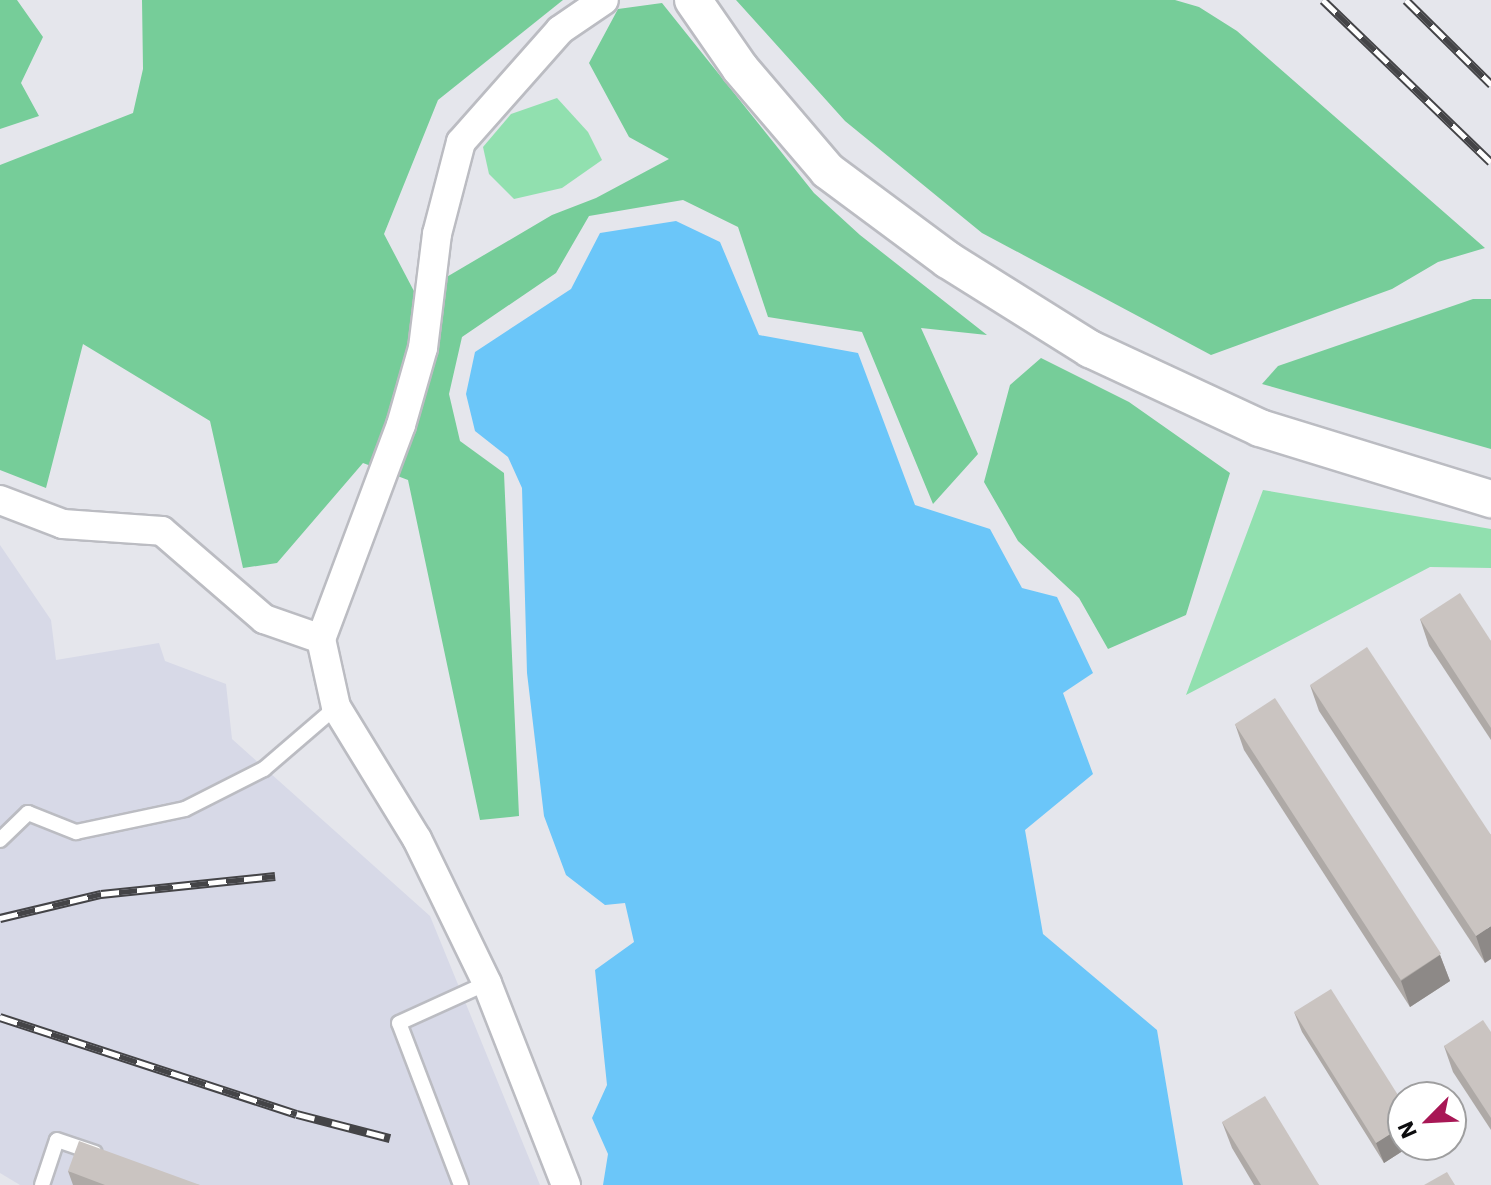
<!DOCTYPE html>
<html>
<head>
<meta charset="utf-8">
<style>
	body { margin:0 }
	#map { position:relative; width:1491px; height:1185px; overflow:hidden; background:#e5e6ec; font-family:"IBM Plex Sans",sans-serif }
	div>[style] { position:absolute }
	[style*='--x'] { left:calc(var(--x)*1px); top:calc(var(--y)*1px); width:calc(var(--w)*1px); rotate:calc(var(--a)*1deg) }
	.built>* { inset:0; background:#d7d9e7 }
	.green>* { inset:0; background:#91e0af }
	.forest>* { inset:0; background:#76cd99 }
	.water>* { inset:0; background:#6bc6f9 }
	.roads { filter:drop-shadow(2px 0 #bbbcc2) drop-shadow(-2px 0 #bbbcc2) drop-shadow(0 2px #bbbcc2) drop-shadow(0 -2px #bbbcc2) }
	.service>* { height:14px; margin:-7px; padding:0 7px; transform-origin:7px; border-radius:7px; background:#fff }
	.minor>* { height:28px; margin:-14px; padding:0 14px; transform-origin:14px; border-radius:14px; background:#fff }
	.tertiary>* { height:36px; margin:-18px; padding:0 18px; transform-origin:18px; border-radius:18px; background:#fff }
	.rail>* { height:9px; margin-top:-4.5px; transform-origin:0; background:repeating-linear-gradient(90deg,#fff 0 18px,#444447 0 36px); box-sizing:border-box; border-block:2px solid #444447 }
	.wall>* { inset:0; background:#aea9a6 }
	.shaded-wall>* { inset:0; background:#8d8987 }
	.building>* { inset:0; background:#cac4c1; transform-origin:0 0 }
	span { translate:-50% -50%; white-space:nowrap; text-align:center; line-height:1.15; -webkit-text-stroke:7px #fff; paint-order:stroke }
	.north { position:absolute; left:1387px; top:1081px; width:80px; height:80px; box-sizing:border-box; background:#fff; border:2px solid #9e9e9f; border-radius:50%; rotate:246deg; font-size:22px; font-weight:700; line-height:32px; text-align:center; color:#0d0d0f }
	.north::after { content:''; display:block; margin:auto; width:28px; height:36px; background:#a81755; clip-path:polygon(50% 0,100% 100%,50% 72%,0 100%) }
</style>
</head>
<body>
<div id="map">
	<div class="built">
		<div style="clip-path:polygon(0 545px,51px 620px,56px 660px,159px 643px,165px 661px,226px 684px,232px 739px,430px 916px,540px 1185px,20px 1185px,0 1173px)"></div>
	</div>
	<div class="green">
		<div style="clip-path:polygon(557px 98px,588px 132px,602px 160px,562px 188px,514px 199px,489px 174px,483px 147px,511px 114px)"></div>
		<div style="clip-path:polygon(1263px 490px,1491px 529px,1491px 568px,1430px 567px,1186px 695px)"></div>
	</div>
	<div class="forest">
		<div style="clip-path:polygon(0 0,17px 0,43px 37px,21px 83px,39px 116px,0 129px)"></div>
		<div style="clip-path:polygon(142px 0,563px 0,438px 100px,384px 234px,416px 295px,552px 215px,596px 198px,669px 159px,629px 137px,589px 63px,618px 9px,662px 3px,814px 193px,860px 235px,987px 335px,921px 328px,978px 454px,933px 504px,862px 332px,768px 317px,738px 227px,683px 200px,589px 216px,556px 273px,462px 337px,449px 394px,460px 441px,504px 473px,519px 816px,480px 820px,408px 480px,363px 463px,277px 563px,243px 568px,210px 421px,83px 344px,46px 488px,0 470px,0 165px,133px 113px,143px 69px)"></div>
		<div style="clip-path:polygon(736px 0,1175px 0,1199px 7px,1237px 31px,1485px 248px,1438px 262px,1392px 289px,1211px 355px,982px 233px,845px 121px)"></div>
		<div style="clip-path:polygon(1473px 299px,1491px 299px,1491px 449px,1262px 384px,1278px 366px)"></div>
		<div style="clip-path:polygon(1041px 358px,1129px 402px,1230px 473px,1186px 615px,1108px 649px,1079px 598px,1018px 541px,984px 482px,1010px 385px)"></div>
	</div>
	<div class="water">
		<div style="clip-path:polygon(676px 221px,720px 242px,759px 335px,858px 353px,915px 505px,990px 529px,1022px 588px,1057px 597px,1093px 673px,1063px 693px,1093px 774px,1025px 830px,1043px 934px,1157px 1030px,1183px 1185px,603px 1185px,608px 1154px,592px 1118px,607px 1085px,595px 970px,634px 942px,625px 903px,605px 905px,566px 875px,544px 816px,527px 673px,522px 488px,508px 457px,475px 431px,466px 394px,475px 352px,571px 289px,600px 233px)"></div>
	</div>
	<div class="roads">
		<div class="service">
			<div style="--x:0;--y:840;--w:39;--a:-44"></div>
			<div style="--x:28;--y:813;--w:52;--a:21.6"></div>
			<div style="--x:76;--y:832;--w:111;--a:-11.9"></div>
			<div style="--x:185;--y:809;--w:89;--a:-26.9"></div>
			<div style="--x:264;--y:769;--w:95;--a:-40.7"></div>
			<div style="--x:42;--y:1185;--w:47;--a:-71.6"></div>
			<div style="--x:57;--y:1140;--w:40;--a:18.9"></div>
			<div style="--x:461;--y:1185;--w:173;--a:-110.9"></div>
			<div style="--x:399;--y:1023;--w:97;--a:-24.4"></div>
		</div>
		<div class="minor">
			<div style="--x:0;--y:500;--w:67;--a:20.9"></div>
			<div style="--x:63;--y:524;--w:99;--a:4"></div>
			<div style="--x:162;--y:531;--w:135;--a:40.8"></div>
			<div style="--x:264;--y:619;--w:60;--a:19.3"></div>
			<div style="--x:566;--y:1185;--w:217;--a:-111.4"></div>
			<div style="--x:487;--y:983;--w:160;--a:-115.9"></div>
			<div style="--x:417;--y:839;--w:155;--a:-121.5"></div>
			<div style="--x:336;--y:707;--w:70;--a:-102.4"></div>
			<div style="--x:321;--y:639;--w:228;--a:-69.5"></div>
			<div style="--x:401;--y:425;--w:80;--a:-74.1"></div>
			<div style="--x:423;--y:348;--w:115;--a:-83"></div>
			<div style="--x:437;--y:234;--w:95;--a:-75.4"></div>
			<div style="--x:461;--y:142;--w:149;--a:-48.5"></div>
			<div style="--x:560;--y:30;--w:53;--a:-34.3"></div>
		</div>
		<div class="tertiary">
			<div style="--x:693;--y:0;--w:83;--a:55.3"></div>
			<div style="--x:740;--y:68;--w:135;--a:49.5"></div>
			<div style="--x:828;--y:171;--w:149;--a:36.6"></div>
			<div style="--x:948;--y:260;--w:168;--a:32.1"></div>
			<div style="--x:1090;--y:349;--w:187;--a:24.9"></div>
			<div style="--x:1260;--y:428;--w:242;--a:17.1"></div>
		</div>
	</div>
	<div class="rail">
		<div style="--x:1323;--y:0;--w:233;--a:44"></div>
		<div style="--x:1406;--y:0;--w:120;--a:44.7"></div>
		<div style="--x:0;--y:918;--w:104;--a:-13.4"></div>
		<div style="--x:101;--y:894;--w:175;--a:-5.9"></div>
		<div style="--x:0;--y:1017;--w:312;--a:18.1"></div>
		<div style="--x:297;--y:1114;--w:96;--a:14.5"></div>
	</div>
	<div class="wall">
		<div style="clip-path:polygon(1420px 619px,1491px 641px,1491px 740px,1429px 646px)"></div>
		<div style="clip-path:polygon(1310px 685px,1491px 835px,1485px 963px,1319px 711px)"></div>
		<div style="clip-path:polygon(1235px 724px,1440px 955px,1450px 981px,1410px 1007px,1244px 750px)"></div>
		<div style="clip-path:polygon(1294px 1012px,1403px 1145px,1412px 1145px,1384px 1163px,1302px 1032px)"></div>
		<div style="clip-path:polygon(1491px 1032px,1491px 1130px,1453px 1072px,1444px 1046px)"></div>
		<div style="clip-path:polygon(1222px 1122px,1319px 1185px,1254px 1185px,1232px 1148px)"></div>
		<div style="clip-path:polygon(68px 1171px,200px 1185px,73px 1185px)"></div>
	</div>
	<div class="shaded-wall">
		<div style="clip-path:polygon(1491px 926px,1491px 959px,1485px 963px,1476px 936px)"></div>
		<div style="clip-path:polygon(1440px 955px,1450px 981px,1410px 1007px,1401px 981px)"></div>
		<div style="clip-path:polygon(1403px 1126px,1403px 1145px,1412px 1145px,1384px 1163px,1376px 1143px)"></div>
	</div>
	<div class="building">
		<div style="clip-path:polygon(1460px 593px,1491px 641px,1491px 728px,1420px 619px)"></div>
		<div style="clip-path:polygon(1367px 647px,1491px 835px,1491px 926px,1476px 936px,1310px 685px)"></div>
		<div style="left:1275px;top:698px;width:305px;height:48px;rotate:57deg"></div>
		<div style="clip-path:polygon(1331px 989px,1403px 1103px,1403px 1126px,1376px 1143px,1294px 1012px)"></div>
		<div style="clip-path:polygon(1483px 1020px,1491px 1032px,1491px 1118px,1444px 1046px)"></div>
		<div style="clip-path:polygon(1265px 1096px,1319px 1185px,1261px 1185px,1222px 1122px)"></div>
		<div style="clip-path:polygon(79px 1141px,200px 1185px,105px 1185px,68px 1171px)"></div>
		<div style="clip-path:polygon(1447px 1172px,1455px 1185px,1424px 1185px)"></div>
	</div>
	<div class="north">N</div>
</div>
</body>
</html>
